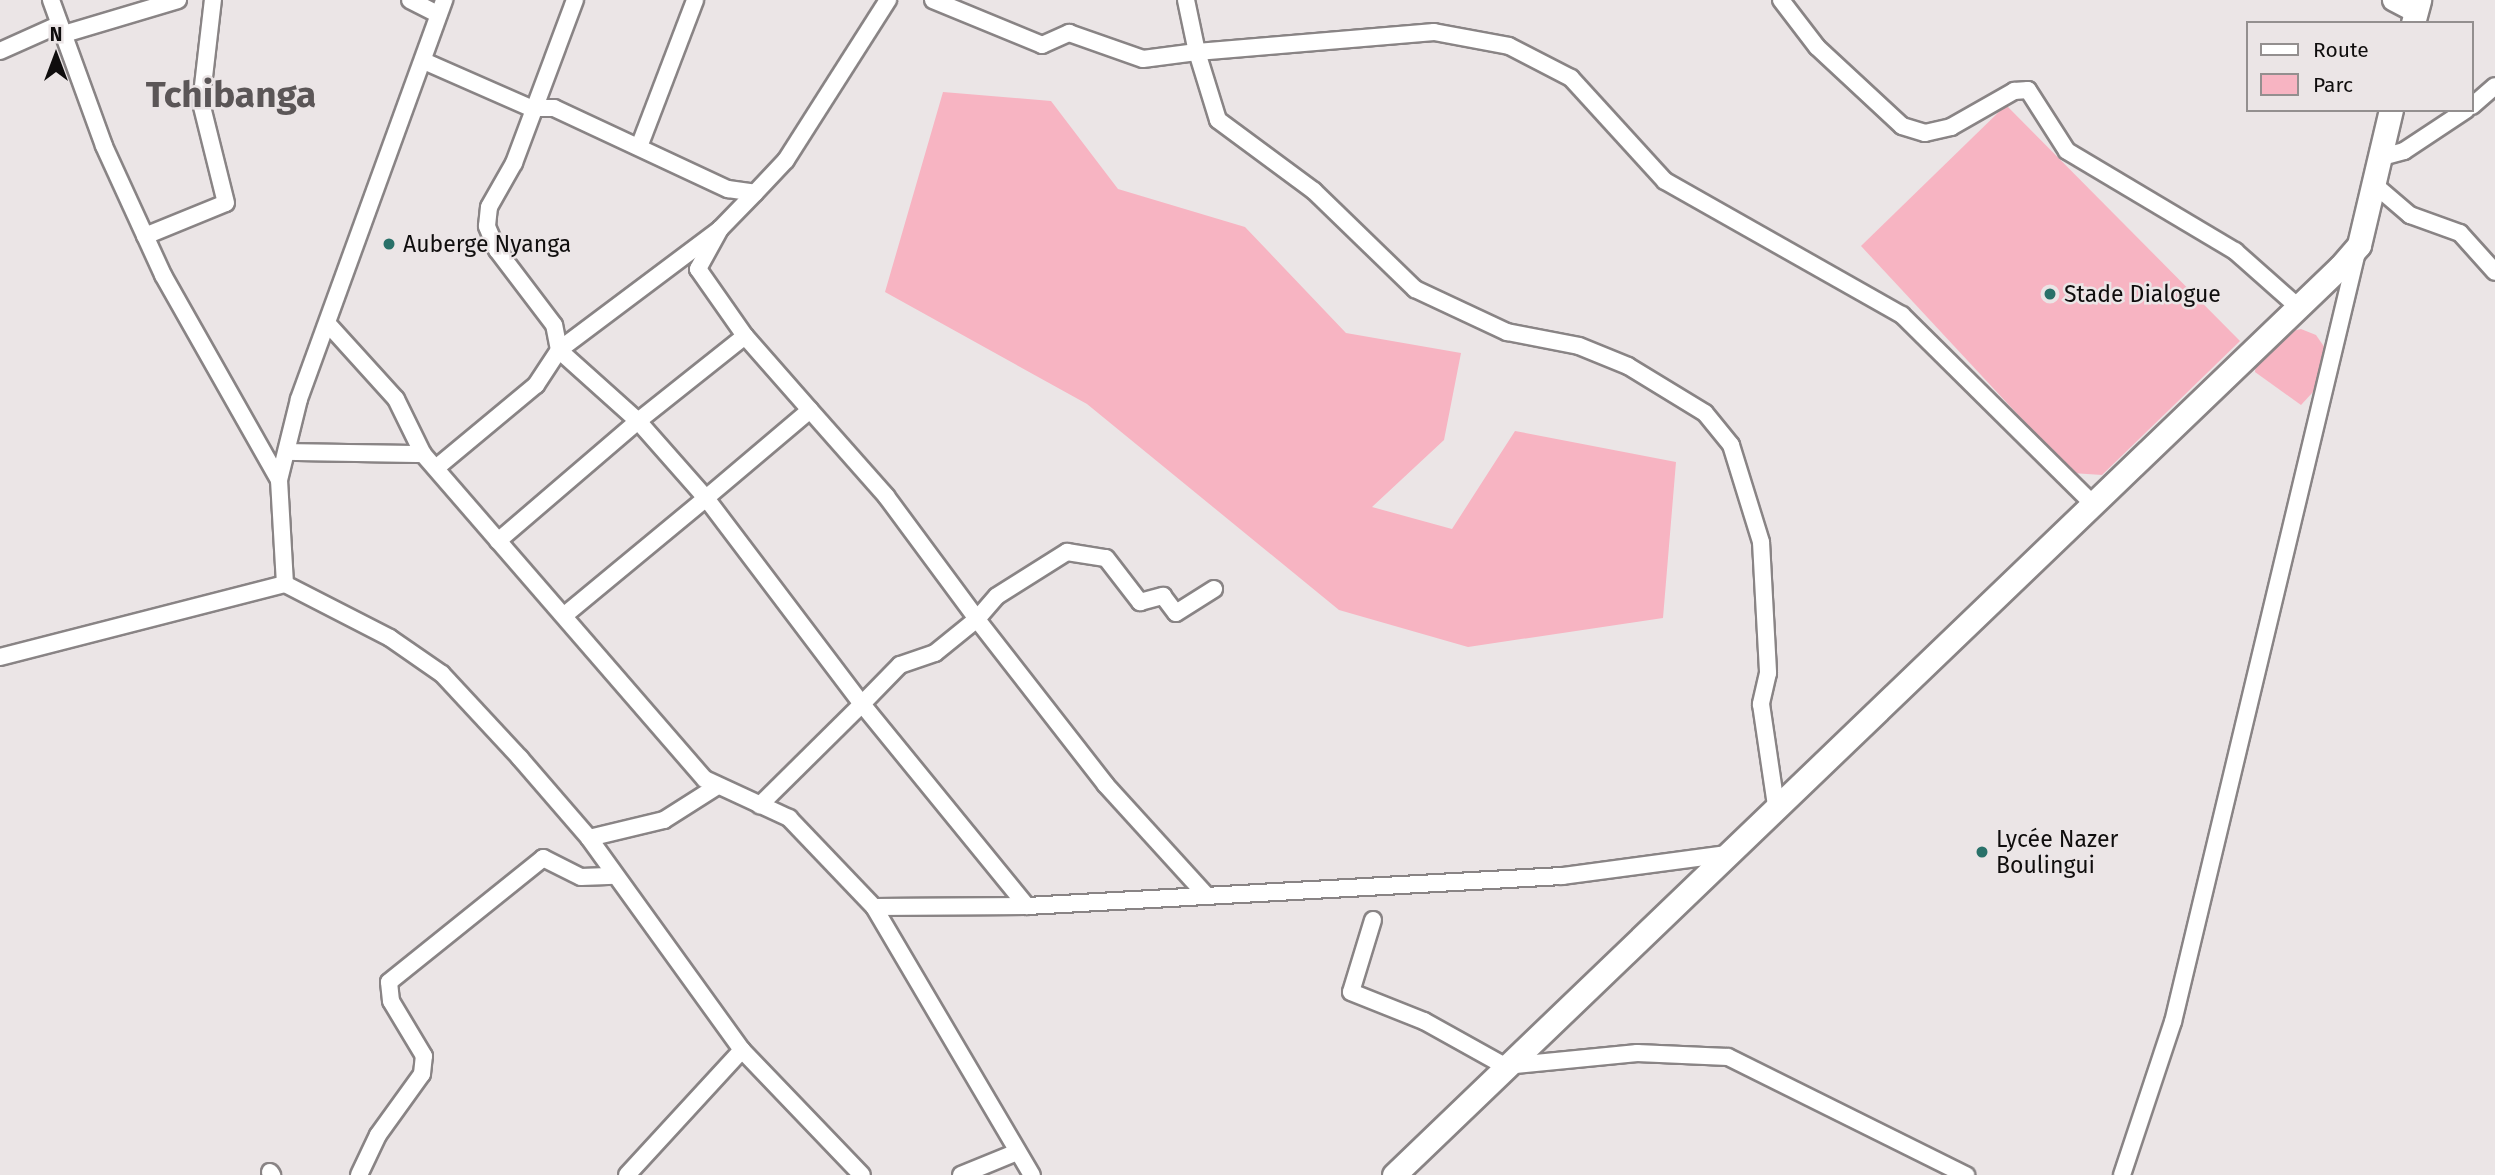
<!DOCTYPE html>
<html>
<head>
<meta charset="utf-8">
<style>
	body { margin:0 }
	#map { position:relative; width:2495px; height:1175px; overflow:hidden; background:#ebe5e6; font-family:"Fira Sans",sans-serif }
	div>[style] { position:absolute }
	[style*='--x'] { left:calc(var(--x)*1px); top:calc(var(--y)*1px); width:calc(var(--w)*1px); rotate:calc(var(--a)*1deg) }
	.green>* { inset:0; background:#f7b4c2 }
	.roads { filter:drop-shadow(2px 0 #898485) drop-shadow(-2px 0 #898485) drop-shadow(0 2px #898485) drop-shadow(0 -2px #898485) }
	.minor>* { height:16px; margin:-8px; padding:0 8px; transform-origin:8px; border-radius:8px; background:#fff }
	.major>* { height:19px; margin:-9.5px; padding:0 9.5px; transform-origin:9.5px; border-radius:9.5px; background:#fff }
	.highway>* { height:23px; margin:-11.5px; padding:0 11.5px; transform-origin:11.5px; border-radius:11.5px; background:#fff }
	.dots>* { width:19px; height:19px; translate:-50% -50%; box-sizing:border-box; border:4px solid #ebe5e6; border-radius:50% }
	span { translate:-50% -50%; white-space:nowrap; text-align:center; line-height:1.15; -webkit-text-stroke:5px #ebe5e6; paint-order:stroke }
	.poi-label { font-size:23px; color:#0f0d0d }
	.left { translate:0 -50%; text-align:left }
	.town-label { font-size:37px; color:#5b5657; font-weight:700 }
	.legend { position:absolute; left:2246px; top:21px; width:228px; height:91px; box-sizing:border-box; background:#ebe5e6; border:2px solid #938f8f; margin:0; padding:9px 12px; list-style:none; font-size:21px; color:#0f0d0d }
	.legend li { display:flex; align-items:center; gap:14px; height:35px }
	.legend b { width:35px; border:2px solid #938f8f }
	.north { position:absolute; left:21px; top:21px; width:70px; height:70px; -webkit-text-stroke:5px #ebe5e6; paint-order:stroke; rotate:0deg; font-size:19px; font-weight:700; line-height:28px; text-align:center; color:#0f0d0d }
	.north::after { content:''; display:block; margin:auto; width:24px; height:32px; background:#0f0d0d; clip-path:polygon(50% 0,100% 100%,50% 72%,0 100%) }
</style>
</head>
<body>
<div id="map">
	<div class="green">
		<div style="clip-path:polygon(943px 92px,1051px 101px,1118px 189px,1245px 227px,1346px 333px,1461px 353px,1444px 440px,1372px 507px,1452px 529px,1515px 431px,1676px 462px,1663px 618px,1468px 647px,1339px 610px,1087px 404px,885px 292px)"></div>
		<div style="clip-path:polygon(2006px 105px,2240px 341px,2102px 475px,2072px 473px,1861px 246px)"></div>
		<div style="clip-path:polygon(2301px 329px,2316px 335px,2325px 348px,2313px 392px,2301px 405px,2255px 372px,2256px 362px,2288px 332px)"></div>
	</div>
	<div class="roads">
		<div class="minor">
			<div style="--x:51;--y:0;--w:155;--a:70"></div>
			<div style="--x:104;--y:146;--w:142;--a:65.4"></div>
			<div style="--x:163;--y:275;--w:236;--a:60.5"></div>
			<div style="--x:410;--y:0;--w:31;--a:27"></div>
			<div style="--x:933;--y:0;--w:118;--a:22.4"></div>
			<div style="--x:1042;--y:45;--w:30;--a:-24"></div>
			<div style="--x:1069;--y:33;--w:78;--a:19.4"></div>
			<div style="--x:1143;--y:59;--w:54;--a:-7.4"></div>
			<div style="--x:1197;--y:52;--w:71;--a:72.8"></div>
			<div style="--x:1218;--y:120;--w:119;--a:36.5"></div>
			<div style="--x:1314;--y:191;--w:141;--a:44.1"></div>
			<div style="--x:1415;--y:289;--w:102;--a:25.1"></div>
			<div style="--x:1507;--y:332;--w:73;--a:11"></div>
			<div style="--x:1579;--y:346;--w:53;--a:22.2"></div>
			<div style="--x:1628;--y:366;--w:90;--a:31.4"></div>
			<div style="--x:1705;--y:413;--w:41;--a:50.9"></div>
			<div style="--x:1731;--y:445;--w:102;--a:72.8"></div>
			<div style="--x:1761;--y:542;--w:131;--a:86.9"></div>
			<div style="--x:1768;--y:673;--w:32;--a:103"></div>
			<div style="--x:1761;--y:704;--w:109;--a:81.6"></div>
			<div style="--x:1186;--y:0;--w:53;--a:78.1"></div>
			<div style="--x:1197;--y:52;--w:238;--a:-4.8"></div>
			<div style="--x:1434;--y:32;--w:76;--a:10.6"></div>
			<div style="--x:1509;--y:46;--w:70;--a:27.3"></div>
			<div style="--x:1571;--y:78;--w:139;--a:47.6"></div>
			<div style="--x:1665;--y:181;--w:272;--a:29.5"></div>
			<div style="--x:1902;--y:315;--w:269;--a:44.7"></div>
			<div style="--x:1781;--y:0;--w:59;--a:52.5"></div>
			<div style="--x:1817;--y:47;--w:116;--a:42.9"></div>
			<div style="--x:1902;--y:126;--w:24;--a:17"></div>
			<div style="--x:1925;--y:133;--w:27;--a:-13"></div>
			<div style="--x:1951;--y:127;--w:73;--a:-29.7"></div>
			<div style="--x:2014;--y:91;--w:14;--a:-4"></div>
			<div style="--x:2028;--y:90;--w:72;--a:57.4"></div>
			<div style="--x:2067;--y:151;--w:196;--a:30.8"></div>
			<div style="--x:2235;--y:251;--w:84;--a:41.6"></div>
			<div style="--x:64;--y:34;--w:119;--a:-16.6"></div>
			<div style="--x:0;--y:51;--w:64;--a:-24.1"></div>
			<div style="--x:426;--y:62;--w:115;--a:23.7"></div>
			<div style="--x:531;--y:108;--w:23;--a:0"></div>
			<div style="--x:554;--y:108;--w:192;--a:25"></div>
			<div style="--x:728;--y:189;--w:27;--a:8"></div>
			<div style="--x:755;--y:193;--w:45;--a:-46.8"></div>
			<div style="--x:786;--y:160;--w:190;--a:-57.5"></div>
			<div style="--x:2472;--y:106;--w:30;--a:-41"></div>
			<div style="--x:639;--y:147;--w:157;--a:-69.1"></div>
			<div style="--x:2382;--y:157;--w:23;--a:-15"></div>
			<div style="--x:2404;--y:151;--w:74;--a:-33.5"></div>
			<div style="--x:2376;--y:186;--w:45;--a:40.5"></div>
			<div style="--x:2410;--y:215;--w:53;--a:19.8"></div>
			<div style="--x:2460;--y:233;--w:52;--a:48.1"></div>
			<div style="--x:145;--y:236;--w:87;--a:-22.2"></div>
			<div style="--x:226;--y:203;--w:103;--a:-104"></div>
			<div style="--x:201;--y:103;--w:104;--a:-83.4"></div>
			<div style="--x:328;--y:324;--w:101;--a:47.8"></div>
			<div style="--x:396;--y:399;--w:61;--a:63.9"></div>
			<div style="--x:423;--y:454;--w:430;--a:49.1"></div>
			<div style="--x:705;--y:779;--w:93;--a:24.9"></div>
			<div style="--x:789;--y:818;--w:123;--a:46.3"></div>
			<div style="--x:874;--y:907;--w:311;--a:59.5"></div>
			<div style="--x:745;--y:336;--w:137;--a:141.5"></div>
			<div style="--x:638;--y:421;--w:106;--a:-138.1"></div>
			<div style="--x:559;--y:350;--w:201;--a:-36.9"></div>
			<div style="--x:720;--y:229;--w:50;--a:-45.8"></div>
			<div style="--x:810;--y:410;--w:115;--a:48.5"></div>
			<div style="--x:886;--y:496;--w:153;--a:53.5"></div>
			<div style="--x:977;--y:619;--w:54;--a:141"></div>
			<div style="--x:935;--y:653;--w:37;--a:161"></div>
			<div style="--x:900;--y:665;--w:54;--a:134.3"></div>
			<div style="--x:862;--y:704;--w:261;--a:50.8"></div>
			<div style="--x:290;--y:452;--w:133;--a:0.9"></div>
			<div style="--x:436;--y:468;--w:130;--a:-39.7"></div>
			<div style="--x:536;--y:385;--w:42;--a:-56.7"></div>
			<div style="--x:559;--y:350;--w:25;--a:-101"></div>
			<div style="--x:554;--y:325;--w:94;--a:-127.2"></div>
			<div style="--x:497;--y:250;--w:26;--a:-113"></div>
			<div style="--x:487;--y:226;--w:19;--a:-84"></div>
			<div style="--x:489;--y:207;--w:51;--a:-60.4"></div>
			<div style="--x:514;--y:163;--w:174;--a:-69.5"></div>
			<div style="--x:498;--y:541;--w:184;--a:-40.6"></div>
			<div style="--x:638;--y:421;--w:103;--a:48.6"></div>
			<div style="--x:706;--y:498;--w:136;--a:-40.2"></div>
			<div style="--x:810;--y:410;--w:98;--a:-131.3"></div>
			<div style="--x:745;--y:336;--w:82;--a:-125"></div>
			<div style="--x:698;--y:269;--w:46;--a:-61.2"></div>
			<div style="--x:285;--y:584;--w:104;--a:-93.3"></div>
			<div style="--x:279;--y:480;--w:83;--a:-76.1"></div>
			<div style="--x:299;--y:399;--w:425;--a:-70"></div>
			<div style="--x:566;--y:614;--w:182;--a:-39.6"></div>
			<div style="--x:706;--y:498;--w:258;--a:52.9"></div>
			<div style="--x:862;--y:704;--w:144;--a:135.3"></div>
			<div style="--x:0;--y:657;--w:294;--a:-14.4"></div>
			<div style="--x:285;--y:584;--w:118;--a:27.2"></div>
			<div style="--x:390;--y:638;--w:63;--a:34.7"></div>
			<div style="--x:442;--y:674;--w:115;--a:47.1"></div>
			<div style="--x:520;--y:758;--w:106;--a:49.2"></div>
			<div style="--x:589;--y:838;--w:261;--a:54.2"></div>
			<div style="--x:742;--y:1050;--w:173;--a:46.2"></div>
			<div style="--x:589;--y:838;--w:77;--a:-13.5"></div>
			<div style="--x:664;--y:820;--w:62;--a:-32.4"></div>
			<div style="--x:1206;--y:895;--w:149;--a:-132.3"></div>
			<div style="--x:1106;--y:785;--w:210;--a:-127.9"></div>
			<div style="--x:977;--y:619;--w:30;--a:-49"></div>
			<div style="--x:997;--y:596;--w:83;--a:-32.2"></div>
			<div style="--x:1067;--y:552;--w:39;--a:9"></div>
			<div style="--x:1106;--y:558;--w:56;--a:52.3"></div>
			<div style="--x:1140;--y:602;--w:24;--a:-15"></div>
			<div style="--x:1163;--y:596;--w:21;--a:53"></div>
			<div style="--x:1176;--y:613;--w:45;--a:-32.3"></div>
			<div style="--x:874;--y:907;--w:153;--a:-0.4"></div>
			<div style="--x:1027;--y:906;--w:536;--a:-3.21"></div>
			<div style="--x:1562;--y:876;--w:166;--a:-7.6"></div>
			<div style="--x:1373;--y:920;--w:75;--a:107"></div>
			<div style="--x:1351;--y:992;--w:79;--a:21.7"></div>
			<div style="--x:1424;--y:1021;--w:93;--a:29.1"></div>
			<div style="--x:1505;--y:1066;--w:133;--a:-5.6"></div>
			<div style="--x:1637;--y:1053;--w:91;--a:2.5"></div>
			<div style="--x:1728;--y:1057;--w:266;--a:26.4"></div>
			<div style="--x:270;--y:1172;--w:4;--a:56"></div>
			<div style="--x:359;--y:1175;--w:44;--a:-64.6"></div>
			<div style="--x:378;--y:1135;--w:75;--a:-54.2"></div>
			<div style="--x:422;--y:1074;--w:18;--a:-84"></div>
			<div style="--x:424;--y:1056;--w:64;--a:-121"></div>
			<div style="--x:391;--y:1001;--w:19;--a:-96"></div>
			<div style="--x:389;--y:982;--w:198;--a:-38.8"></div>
			<div style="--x:543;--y:858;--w:42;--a:26.6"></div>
			<div style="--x:581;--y:877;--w:34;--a:-2"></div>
			<div style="--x:627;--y:1175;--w:170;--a:-47.4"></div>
			<div style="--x:961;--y:1175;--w:61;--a:-22.3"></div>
			<div style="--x:2122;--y:1175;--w:161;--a:-71.6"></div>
			<div style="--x:2173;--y:1022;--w:792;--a:-76.56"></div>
		</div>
		<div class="major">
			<div style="--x:2392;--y:0;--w:27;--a:28"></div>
		</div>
		<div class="highway">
			<div style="--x:2413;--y:23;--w:24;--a:-75"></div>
			<div style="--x:1394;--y:1175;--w:1311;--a:-43.83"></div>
			<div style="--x:2340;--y:267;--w:29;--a:-49"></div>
			<div style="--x:2359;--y:245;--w:139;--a:-76.7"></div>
		</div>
	</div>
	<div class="dots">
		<div style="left:389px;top:244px;background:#297169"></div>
		<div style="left:2050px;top:294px;background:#297169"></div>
		<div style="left:1982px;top:852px;background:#297169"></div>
	</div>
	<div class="poi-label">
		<span class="left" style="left:403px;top:244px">Auberge Nyanga</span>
		<span class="left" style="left:2064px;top:294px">Stade Dialogue</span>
		<span class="left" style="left:1996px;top:852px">Lycée Nazer<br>Boulingui</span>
	</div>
	<div class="town-label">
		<span style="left:231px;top:95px">Tchibanga</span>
	</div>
	<ul class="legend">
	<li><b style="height:9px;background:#fff"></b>Route</li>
	<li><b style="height:19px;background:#f7b4c2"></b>Parc</li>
	</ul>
	<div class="north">N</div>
</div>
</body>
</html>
